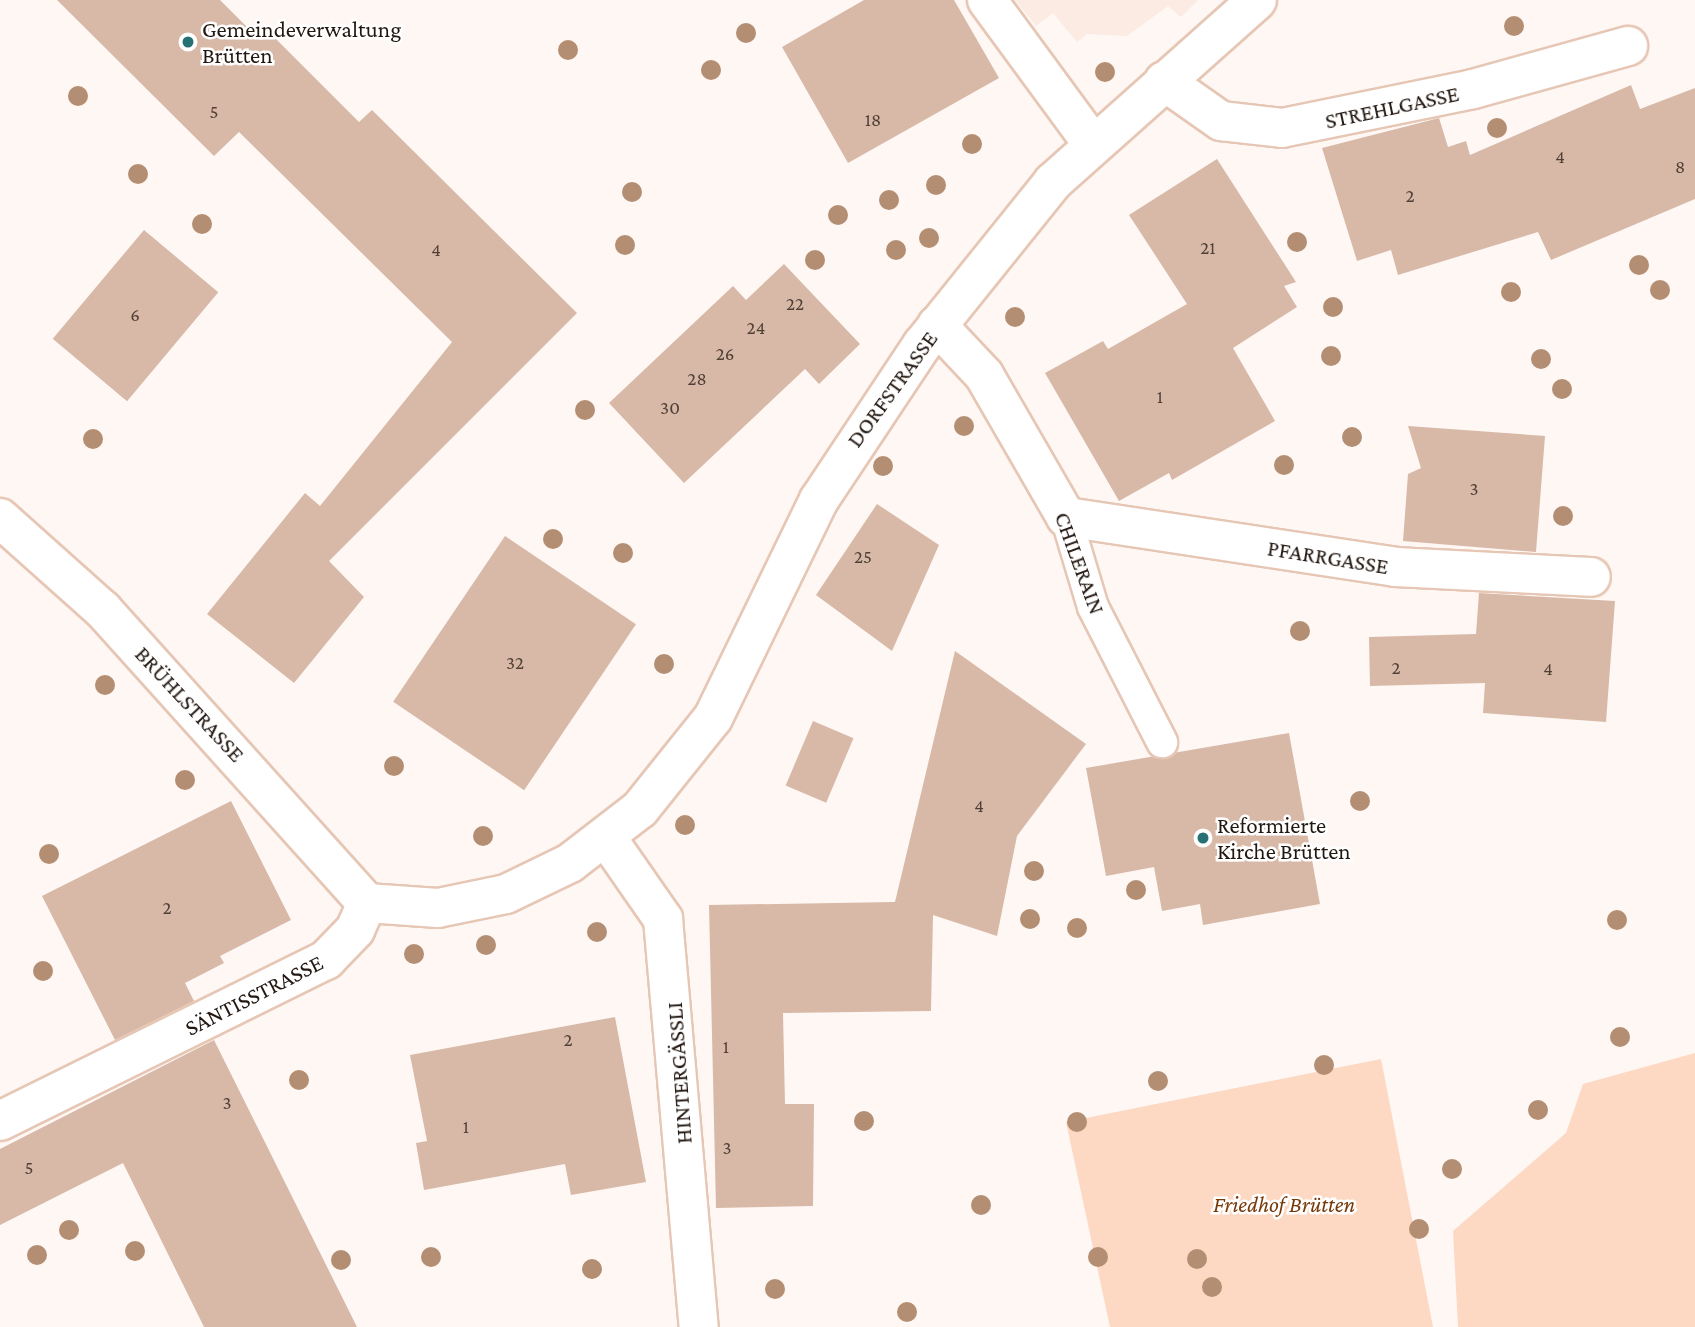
<!DOCTYPE html>
<html>
<head>
<meta charset="utf-8">
<style>
	body { margin:0 }
	#map { position:relative; width:1695px; height:1327px; overflow:hidden; background:#fef7f4; font-family:"Crimson Pro",serif }
	div>[style] { position:absolute }
	[style*='--x'] { left:calc(var(--x)*1px); top:calc(var(--y)*1px); width:calc(var(--w)*1px); rotate:calc(var(--a)*1deg) }
	.built>* { inset:0; background:#fbebe2 }
	.green>* { inset:0; background:#fdd8c3 }
	.building>* { inset:0; background:#d8b9a7; transform-origin:0 0 }
	.roads { filter:drop-shadow(2px 0 #e6c6b4) drop-shadow(-2px 0 #e6c6b4) drop-shadow(0 2px #e6c6b4) drop-shadow(0 -2px #e6c6b4) }
	.lane>* { height:30px; margin:-15px; padding:0 15px; transform-origin:15px; border-radius:15px; background:#fff }
	.street>* { height:38px; margin:-19px; padding:0 19px; transform-origin:19px; border-radius:19px; background:#fff }
	.trees>* { width:20px; height:20px; margin:-10px; border-radius:50%; background:#b48e72 }
	.dots>* { width:19px; height:19px; translate:-50% -50%; box-sizing:border-box; border:4px solid #fff; border-radius:50% }
	span { translate:-50% -50%; white-space:nowrap; text-align:center; line-height:1.15; -webkit-text-stroke:5px #fff; paint-order:stroke }
	.number-label { font-size:19px; color:#504036 }
	.number-label span { -webkit-text-stroke-width:0 }
	.poi-label { font-size:23px; color:#221711 }
	.left { translate:0 -50%; text-align:left }
	.street-label { font-size:23px; color:#221711 }
	.park-label { font-size:23px; color:#783908; font-style:italic }
</style>
</head>
<body>
<div id="map">
	<div class="built">
		<div style="clip-path:polygon(1015px 0,1198px 0,1181px 17px,1168px 6px,1127px 36px,1087px 34px,1077px 42px,1053px 13px,1036px 26px)"></div>
	</div>
	<div class="green">
		<div style="clip-path:polygon(1695px 1053px,1695px 1327px,1458px 1327px,1453px 1231px,1566px 1133px,1583px 1084px)"></div>
		<div style="clip-path:polygon(1381px 1059px,1433px 1327px,1110px 1327px,1066px 1122px)"></div>
	</div>
	<div class="building">
		<div style="clip-path:polygon(57px 0,220px 0,258px 38px,267px 30px,359px 122px,372px 110px,577px 313px,329px 561px,364px 597px,294px 683px,207px 614px,305px 493px,320px 506px,452px 342px,239px 132px,214px 156px)"></div>
		<div style="clip-path:polygon(864px 0,954px 0,999px 78px,848px 163px,782px 47px)"></div>
		<div style="clip-path:polygon(1631px 85px,1640px 109px,1695px 88px,1695px 199px,1551px 260px,1538px 232px,1398px 275px,1391px 250px,1357px 261px,1322px 148px,1439px 118px,1448px 147px,1466px 141px,1470px 155px)"></div>
		<div style="clip-path:polygon(1217px 159px,1296px 282px,1284px 286px,1297px 307px,1233px 348px,1275px 421px,1172px 480px,1169px 473px,1119px 501px,1045px 373px,1103px 341px,1108px 349px,1187px 304px,1129px 215px)"></div>
		<div style="left:144px;top:230px;width:97px;height:142px;rotate:40deg"></div>
		<div style="clip-path:polygon(784px 264px,860px 344px,819px 384px,805px 369px,684px 483px,609px 403px,733px 286px,746px 300px)"></div>
		<div style="clip-path:polygon(1408px 426px,1545px 436px,1536px 552px,1403px 541px,1408px 474px,1421px 468px)"></div>
		<div style="clip-path:polygon(877px 504px,939px 545px,892px 651px,816px 595px)"></div>
		<div style="left:505px;top:536px;width:158px;height:200px;rotate:34deg"></div>
		<div style="clip-path:polygon(1479px 593px,1615px 601px,1606px 722px,1483px 713px,1485px 683px,1370px 686px,1369px 637px,1476px 634px)"></div>
		<div style="clip-path:polygon(955px 651px,1086px 744px,1017px 836px,997px 936px,933px 915px,931px 1011px,783px 1013px,785px 1104px,814px 1104px,813px 1206px,716px 1208px,709px 905px,895px 902px)"></div>
		<div style="left:813px;top:721px;width:44px;height:70px;rotate:23deg"></div>
		<div style="clip-path:polygon(1289px 733px,1320px 904px,1203px 925px,1200px 904px,1162px 911px,1154px 867px,1106px 876px,1086px 768px)"></div>
		<div style="clip-path:polygon(231px 801px,291px 920px,220px 956px,224px 963px,185px 983px,194px 1001px,115px 1040px,42px 896px)"></div>
		<div style="clip-path:polygon(615px 1017px,646px 1182px,571px 1195px,565px 1164px,424px 1190px,416px 1143px,427px 1141px,410px 1055px)"></div>
		<div style="clip-path:polygon(214px 1040px,357px 1327px,204px 1327px,123px 1163px,0 1225px,0 1149px)"></div>
	</div>
	<div class="roads">
		<div class="lane">
			<div style="--x:1066;--y:517;--w:94;--a:73.3"></div>
			<div style="--x:1093;--y:607;--w:152;--a:62.9"></div>
		</div>
		<div class="street">
			<div style="--x:987;--y:0;--w:177;--a:53.7"></div>
			<div style="--x:1164;--y:81;--w:70;--a:35.1"></div>
			<div style="--x:1221;--y:121;--w:61;--a:6.5"></div>
			<div style="--x:1282;--y:128;--w:195;--a:-11.5"></div>
			<div style="--x:1473;--y:89;--w:161;--a:-15.5"></div>
			<div style="--x:937;--y:325;--w:69;--a:46.8"></div>
			<div style="--x:984;--y:375;--w:164;--a:60"></div>
			<div style="--x:1066;--y:517;--w:333;--a:8.6"></div>
			<div style="--x:1395;--y:567;--w:196;--a:2.9"></div>
			<div style="--x:0;--y:518;--w:138;--a:41.8"></div>
			<div style="--x:103;--y:610;--w:394;--a:48"></div>
			<div style="--x:606;--y:837;--w:100;--a:55.2"></div>
			<div style="--x:663;--y:919;--w:410;--a:85"></div>
			<div style="--x:367;--y:903;--w:71;--a:4"></div>
			<div style="--x:438;--y:908;--w:69;--a:-11.6"></div>
			<div style="--x:506;--y:894;--w:71;--a:-25.8"></div>
			<div style="--x:570;--y:863;--w:88;--a:-37.6"></div>
			<div style="--x:640;--y:809;--w:117;--a:-51.3"></div>
			<div style="--x:713;--y:718;--w:242;--a:-64.1"></div>
			<div style="--x:819;--y:500;--w:186;--a:-56.4"></div>
			<div style="--x:922;--y:345;--w:209;--a:-51.2"></div>
			<div style="--x:1053;--y:182;--w:273;--a:-41.7"></div>
			<div style="--x:0;--y:1121;--w:364;--a:-26.3"></div>
			<div style="--x:326;--y:960;--w:42;--a:-46"></div>
			<div style="--x:355;--y:930;--w:30;--a:-66"></div>
		</div>
	</div>
	<div class="trees">
		<div style="left:1514px;top:26px"></div>
		<div style="left:746px;top:33px"></div>
		<div style="left:568px;top:50px"></div>
		<div style="left:711px;top:70px"></div>
		<div style="left:1105px;top:72px"></div>
		<div style="left:78px;top:96px"></div>
		<div style="left:1497px;top:128px"></div>
		<div style="left:972px;top:144px"></div>
		<div style="left:138px;top:174px"></div>
		<div style="left:936px;top:185px"></div>
		<div style="left:632px;top:192px"></div>
		<div style="left:889px;top:200px"></div>
		<div style="left:838px;top:215px"></div>
		<div style="left:202px;top:224px"></div>
		<div style="left:929px;top:238px"></div>
		<div style="left:1297px;top:242px"></div>
		<div style="left:625px;top:245px"></div>
		<div style="left:896px;top:250px"></div>
		<div style="left:815px;top:260px"></div>
		<div style="left:1639px;top:265px"></div>
		<div style="left:1660px;top:290px"></div>
		<div style="left:1511px;top:292px"></div>
		<div style="left:1333px;top:307px"></div>
		<div style="left:1015px;top:317px"></div>
		<div style="left:1331px;top:356px"></div>
		<div style="left:1541px;top:359px"></div>
		<div style="left:1562px;top:389px"></div>
		<div style="left:585px;top:410px"></div>
		<div style="left:964px;top:426px"></div>
		<div style="left:1352px;top:437px"></div>
		<div style="left:93px;top:439px"></div>
		<div style="left:1284px;top:465px"></div>
		<div style="left:883px;top:466px"></div>
		<div style="left:1563px;top:516px"></div>
		<div style="left:553px;top:539px"></div>
		<div style="left:623px;top:553px"></div>
		<div style="left:1300px;top:631px"></div>
		<div style="left:664px;top:664px"></div>
		<div style="left:105px;top:685px"></div>
		<div style="left:394px;top:766px"></div>
		<div style="left:185px;top:780px"></div>
		<div style="left:1360px;top:801px"></div>
		<div style="left:685px;top:825px"></div>
		<div style="left:483px;top:836px"></div>
		<div style="left:49px;top:854px"></div>
		<div style="left:1034px;top:871px"></div>
		<div style="left:1136px;top:890px"></div>
		<div style="left:1030px;top:919px"></div>
		<div style="left:1617px;top:920px"></div>
		<div style="left:1077px;top:928px"></div>
		<div style="left:597px;top:932px"></div>
		<div style="left:486px;top:945px"></div>
		<div style="left:414px;top:954px"></div>
		<div style="left:43px;top:971px"></div>
		<div style="left:1620px;top:1037px"></div>
		<div style="left:1324px;top:1065px"></div>
		<div style="left:299px;top:1080px"></div>
		<div style="left:1158px;top:1081px"></div>
		<div style="left:1538px;top:1110px"></div>
		<div style="left:864px;top:1121px"></div>
		<div style="left:1077px;top:1122px"></div>
		<div style="left:1452px;top:1169px"></div>
		<div style="left:981px;top:1205px"></div>
		<div style="left:1419px;top:1229px"></div>
		<div style="left:69px;top:1230px"></div>
		<div style="left:135px;top:1251px"></div>
		<div style="left:37px;top:1255px"></div>
		<div style="left:431px;top:1257px"></div>
		<div style="left:1098px;top:1257px"></div>
		<div style="left:1197px;top:1259px"></div>
		<div style="left:341px;top:1260px"></div>
		<div style="left:592px;top:1269px"></div>
		<div style="left:1212px;top:1287px"></div>
		<div style="left:775px;top:1289px"></div>
		<div style="left:907px;top:1312px"></div>
	</div>
	<div class="dots">
		<div style="left:188px;top:42px;background:#277176"></div>
		<div style="left:1203px;top:838px;background:#277176"></div>
	</div>
	<div class="number-label">
		<span style="left:214px;top:112px">5</span>
		<span style="left:873px;top:120px">18</span>
		<span style="left:1560px;top:157px">4</span>
		<span style="left:1680px;top:167px">8</span>
		<span style="left:1410px;top:196px">2</span>
		<span style="left:1208px;top:248px">21</span>
		<span style="left:436px;top:250px">4</span>
		<span style="left:795px;top:304px">22</span>
		<span style="left:135px;top:315px">6</span>
		<span style="left:756px;top:328px">24</span>
		<span style="left:725px;top:354px">26</span>
		<span style="left:697px;top:379px">28</span>
		<span style="left:1160px;top:397px">1</span>
		<span style="left:670px;top:408px">30</span>
		<span style="left:1474px;top:489px">3</span>
		<span style="left:863px;top:557px">25</span>
		<span style="left:515px;top:663px">32</span>
		<span style="left:1396px;top:668px">2</span>
		<span style="left:1548px;top:669px">4</span>
		<span style="left:979px;top:806px">4</span>
		<span style="left:167px;top:908px">2</span>
		<span style="left:568px;top:1040px">2</span>
		<span style="left:726px;top:1047px">1</span>
		<span style="left:227px;top:1103px">3</span>
		<span style="left:466px;top:1127px">1</span>
		<span style="left:727px;top:1148px">3</span>
		<span style="left:29px;top:1168px">5</span>
	</div>
	<div class="poi-label">
		<span class="left" style="left:202px;top:42px">Gemeindeverwaltung<br>Brütten</span>
		<span class="left" style="left:1217px;top:838px">Reformierte<br>Kirche Brütten</span>
	</div>
	<div class="street-label">
		<span style="left:1392px;top:107px;rotate:-12deg">STREHLGASSE</span>
		<span style="left:892px;top:389px;rotate:-54deg">DORFSTRASSE</span>
		<span style="left:1328px;top:557px;rotate:9deg">PFARRGASSE</span>
		<span style="left:1080px;top:563px;rotate:70deg">CHILERAIN</span>
		<span style="left:190px;top:704px;rotate:47deg">BRÜHLSTRASSE</span>
		<span style="left:254px;top:995px;rotate:-27deg">SÄNTISSTRASSE</span>
		<span style="left:679px;top:1073px;rotate:-94deg">HINTERGÄSSLI</span>
	</div>
	<div class="park-label">
		<span style="left:1284px;top:1204px">Friedhof Brütten</span>
	</div>
</div>
</body>
</html>
